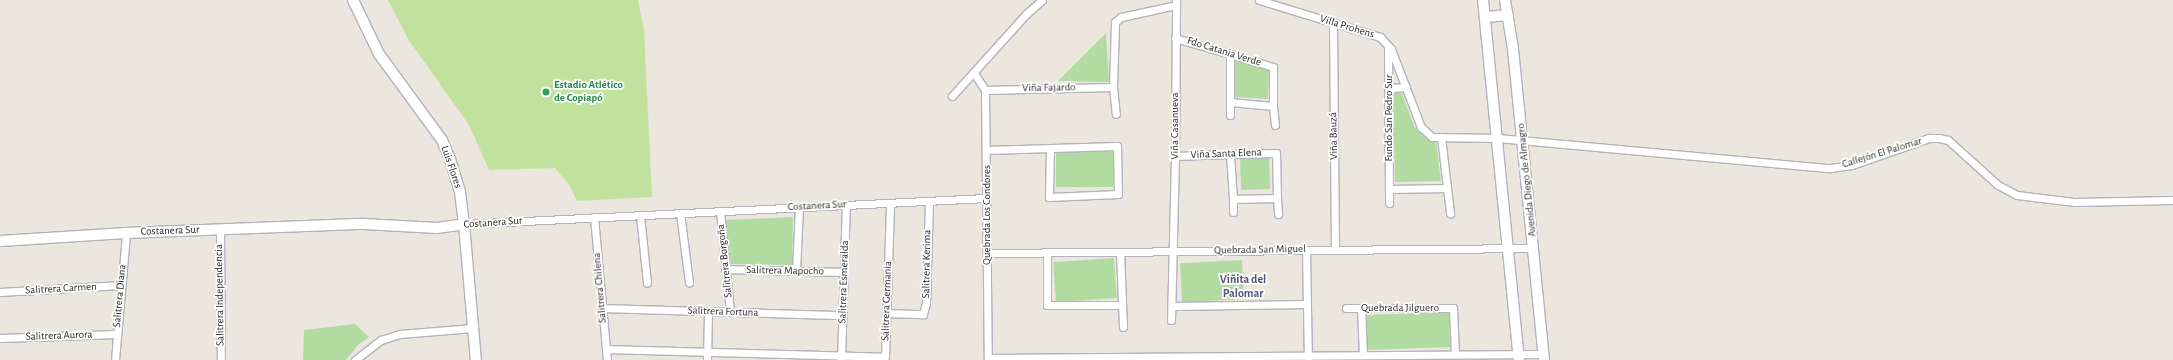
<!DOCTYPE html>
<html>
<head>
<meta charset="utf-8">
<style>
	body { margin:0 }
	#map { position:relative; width:2173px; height:360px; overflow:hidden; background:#ebe6de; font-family:"Alegreya Sans",sans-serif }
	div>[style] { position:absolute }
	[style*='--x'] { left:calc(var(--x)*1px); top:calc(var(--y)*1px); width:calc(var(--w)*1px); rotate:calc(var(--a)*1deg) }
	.green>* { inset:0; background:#b2dba1; transform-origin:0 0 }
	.pitch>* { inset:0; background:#c1e29d }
	.roads { filter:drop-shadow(1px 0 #b2b3bc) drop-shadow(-1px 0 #b2b3bc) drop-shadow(0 1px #b2b3bc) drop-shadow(0 -1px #b2b3bc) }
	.street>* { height:7px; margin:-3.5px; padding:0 3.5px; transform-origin:3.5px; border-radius:3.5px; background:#fff }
	.secondary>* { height:10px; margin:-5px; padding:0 5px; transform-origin:5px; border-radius:5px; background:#fff }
	.dots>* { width:11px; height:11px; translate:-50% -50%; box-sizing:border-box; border:2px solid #fff; border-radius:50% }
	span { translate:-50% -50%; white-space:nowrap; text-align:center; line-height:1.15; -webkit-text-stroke:3.5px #fff; paint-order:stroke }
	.street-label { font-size:11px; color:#2a2a2a }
	.leisure-label { font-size:11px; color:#27864d; font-weight:700 }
	.left { translate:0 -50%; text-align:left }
	.neighbourhood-label { font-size:12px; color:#505576; font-weight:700 }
</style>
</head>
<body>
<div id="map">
	<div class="green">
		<div style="clip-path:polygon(1106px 33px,1109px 82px,1058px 81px)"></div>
		<div style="clip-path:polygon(1235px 60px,1269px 70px,1268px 99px,1235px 97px)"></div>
		<div style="clip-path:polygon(1397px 92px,1402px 94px,1415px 128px,1423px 136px,1436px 142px,1441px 181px,1395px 182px,1393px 96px)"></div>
		<div style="left:1113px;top:152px;width:35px;height:57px;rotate:90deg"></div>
		<div style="left:1269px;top:157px;width:32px;height:29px;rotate:88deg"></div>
		<div style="clip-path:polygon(793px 217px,792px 265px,731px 264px,726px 220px)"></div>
		<div style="left:1114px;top:258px;width:40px;height:61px;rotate:86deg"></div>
		<div style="left:1242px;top:260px;width:39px;height:62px;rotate:87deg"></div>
		<div style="left:1449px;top:312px;width:35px;height:83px;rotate:88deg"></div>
		<div style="clip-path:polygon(355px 324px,369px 337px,358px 345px,346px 360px,303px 360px,304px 330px)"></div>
	</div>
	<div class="pitch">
		<div style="clip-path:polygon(388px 0,638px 0,644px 30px,652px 197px,577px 201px,569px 185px,555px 168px,489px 170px,469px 125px,408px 39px)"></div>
	</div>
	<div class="roads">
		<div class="street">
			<div style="--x:1259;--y:0;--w:127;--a:17"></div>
			<div style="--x:1380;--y:37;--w:16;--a:47"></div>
			<div style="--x:1391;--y:49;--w:84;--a:69"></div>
			<div style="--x:1421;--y:127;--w:15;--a:42"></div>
			<div style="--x:1432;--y:137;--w:66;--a:0.9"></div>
			<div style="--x:1498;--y:138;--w:333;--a:5.2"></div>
			<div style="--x:1830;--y:168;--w:22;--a:-8"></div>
			<div style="--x:1852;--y:165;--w:82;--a:-19.3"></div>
			<div style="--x:1929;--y:138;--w:10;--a:0"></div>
			<div style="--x:1939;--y:138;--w:9;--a:13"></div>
			<div style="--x:1948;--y:140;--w:67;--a:42"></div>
			<div style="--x:1998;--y:185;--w:21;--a:28"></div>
			<div style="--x:2017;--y:195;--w:58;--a:6.9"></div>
			<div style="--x:2075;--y:202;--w:98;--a:-1.2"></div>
			<div style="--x:1333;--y:22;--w:228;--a:89.5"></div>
			<div style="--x:1175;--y:38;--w:57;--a:16.2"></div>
			<div style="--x:1230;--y:54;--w:45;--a:16.8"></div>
			<div style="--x:1273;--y:67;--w:39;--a:90"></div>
			<div style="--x:1273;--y:106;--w:43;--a:-174.7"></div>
			<div style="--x:1230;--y:102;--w:48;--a:-90"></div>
			<div style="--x:1388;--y:48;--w:155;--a:89.6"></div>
			<div style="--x:974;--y:73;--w:20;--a:57"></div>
			<div style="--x:985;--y:90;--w:270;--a:89.4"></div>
			<div style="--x:1113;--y:87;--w:27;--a:84"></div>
			<div style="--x:985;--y:90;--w:128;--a:-1.3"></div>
			<div style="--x:1113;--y:87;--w:65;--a:-88.2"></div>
			<div style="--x:1115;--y:22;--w:8;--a:-40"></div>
			<div style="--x:1121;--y:17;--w:56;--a:-12.3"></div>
			<div style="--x:1389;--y:92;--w:6;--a:-45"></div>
			<div style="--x:1393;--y:88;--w:13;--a:-4"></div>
			<div style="--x:952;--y:96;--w:110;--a:-47.9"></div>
			<div style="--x:1026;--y:14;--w:21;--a:-41"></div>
			<div style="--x:1273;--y:106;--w:19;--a:84"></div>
			<div style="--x:1230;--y:115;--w:13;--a:-90"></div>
			<div style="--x:1441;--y:137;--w:77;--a:83.2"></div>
			<div style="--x:986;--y:150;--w:131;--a:-1.7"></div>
			<div style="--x:1117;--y:146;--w:48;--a:88.8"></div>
			<div style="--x:1118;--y:194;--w:69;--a:177.5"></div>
			<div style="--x:1049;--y:197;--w:49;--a:-88.8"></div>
			<div style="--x:1175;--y:156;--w:55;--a:-2.1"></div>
			<div style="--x:1230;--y:154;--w:46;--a:-1.2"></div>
			<div style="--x:1276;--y:153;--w:45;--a:88.7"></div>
			<div style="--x:1277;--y:198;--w:44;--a:178.7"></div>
			<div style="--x:1233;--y:199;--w:45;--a:-93.8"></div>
			<div style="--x:1389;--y:189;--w:58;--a:-1"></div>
			<div style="--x:1277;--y:198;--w:16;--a:86"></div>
			<div style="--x:720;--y:211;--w:101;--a:84.3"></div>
			<div style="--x:1233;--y:212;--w:13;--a:-90"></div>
			<div style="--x:680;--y:213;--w:70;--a:82.6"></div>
			<div style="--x:640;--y:215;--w:68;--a:84.1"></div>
			<div style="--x:594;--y:217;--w:144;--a:84.8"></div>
			<div style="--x:464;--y:224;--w:524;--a:-2.85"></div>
			<div style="--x:220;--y:229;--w:131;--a:89.6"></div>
			<div style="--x:1306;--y:250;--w:110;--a:89"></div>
			<div style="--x:1120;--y:252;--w:75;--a:87.7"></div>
			<div style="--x:987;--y:253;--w:546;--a:-0.52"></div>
			<div style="--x:1047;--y:253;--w:52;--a:90"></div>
			<div style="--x:1047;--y:305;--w:75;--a:0"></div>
			<div style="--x:725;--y:269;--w:119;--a:1.4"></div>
			<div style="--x:796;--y:271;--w:64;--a:-87.3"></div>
			<div style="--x:0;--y:292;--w:121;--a:-3.3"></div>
			<div style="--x:1173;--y:306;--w:134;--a:-0.9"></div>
			<div style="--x:602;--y:308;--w:241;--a:1.7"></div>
			<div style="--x:1346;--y:308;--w:107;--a:0"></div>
			<div style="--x:1453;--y:308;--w:46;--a:87.5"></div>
			<div style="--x:1361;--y:308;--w:47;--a:87.6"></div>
			<div style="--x:886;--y:313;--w:37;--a:2"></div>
			<div style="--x:923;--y:314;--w:11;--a:-75"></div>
			<div style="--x:926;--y:303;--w:102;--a:-88.3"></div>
			<div style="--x:1171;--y:320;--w:164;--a:-88.6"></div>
			<div style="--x:1175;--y:156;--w:156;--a:-89.6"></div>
			<div style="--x:0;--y:338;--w:117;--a:-2"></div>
			<div style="--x:606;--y:349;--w:279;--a:1.6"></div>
			<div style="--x:885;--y:357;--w:154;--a:-88.1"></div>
			<div style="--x:988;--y:358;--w:556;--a:-0.41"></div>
			<div style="--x:115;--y:360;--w:127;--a:-85"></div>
			<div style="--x:355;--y:360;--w:33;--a:-38"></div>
			<div style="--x:381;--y:340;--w:20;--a:-18"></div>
			<div style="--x:400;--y:334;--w:73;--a:-4.7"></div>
			<div style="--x:707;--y:360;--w:49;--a:-88.8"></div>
			<div style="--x:841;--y:360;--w:155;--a:-88.2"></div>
		</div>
		<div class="secondary">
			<div style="--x:353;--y:0;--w:60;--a:64.3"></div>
			<div style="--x:379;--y:54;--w:107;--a:53.8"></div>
			<div style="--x:442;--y:140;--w:21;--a:67"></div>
			<div style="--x:450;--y:159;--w:34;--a:73"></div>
			<div style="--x:460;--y:192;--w:32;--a:83"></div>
			<div style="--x:464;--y:224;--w:137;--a:85"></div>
			<div style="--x:1483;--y:0;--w:362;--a:84.3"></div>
			<div style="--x:1505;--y:0;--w:50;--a:80.7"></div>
			<div style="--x:1513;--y:49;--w:313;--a:84.3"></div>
			<div style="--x:1486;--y:17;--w:22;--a:-5"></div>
			<div style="--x:0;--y:241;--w:126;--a:-3.6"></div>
			<div style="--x:126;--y:233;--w:238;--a:-2.2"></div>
			<div style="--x:364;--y:224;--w:73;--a:3.1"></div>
			<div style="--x:437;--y:228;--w:27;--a:-8"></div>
		</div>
	</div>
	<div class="dots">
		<div style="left:546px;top:92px;background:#2e9e5b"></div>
	</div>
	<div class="street-label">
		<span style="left:1347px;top:27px;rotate:17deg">Villa Prohens</span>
		<span style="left:1224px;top:52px;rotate:17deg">Fdo Catania Verde</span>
		<span style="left:1049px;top:88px;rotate:-1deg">Viña Fajardo</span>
		<span style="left:1389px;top:118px;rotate:-90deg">Fundo San Pedro Sur</span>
		<span style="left:1175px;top:126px;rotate:-90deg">Viña Casanueva</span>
		<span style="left:1334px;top:136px;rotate:-91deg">Viña Bauzá</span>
		<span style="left:1882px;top:153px;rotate:-17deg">Callejón El Palomar</span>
		<span style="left:1226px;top:154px;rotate:-2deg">Viña Santa Elena</span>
		<span style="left:451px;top:167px;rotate:71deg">Luis Flores</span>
		<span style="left:1527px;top:180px;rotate:-96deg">Avenida Diego de Almagro</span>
		<span style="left:817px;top:206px;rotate:-3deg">Costanera Sur</span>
		<span style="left:987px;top:215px;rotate:-90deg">Quebrada Los Condores</span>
		<span style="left:493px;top:223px;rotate:-4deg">Costanera Sur</span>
		<span style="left:170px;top:231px;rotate:-2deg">Costanera Sur</span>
		<span style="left:1260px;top:250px;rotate:-1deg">Quebrada San Miguel</span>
		<span style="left:725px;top:261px;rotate:-96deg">Salitrera Borgoña</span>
		<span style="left:927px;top:264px;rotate:-89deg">Salitrera Kerima</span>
		<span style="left:785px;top:271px;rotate:1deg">Salitrera Mapocho</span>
		<span style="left:844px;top:282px;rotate:-88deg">Salitrera Esmeralda</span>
		<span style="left:600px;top:288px;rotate:-95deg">Salitrera Chilena</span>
		<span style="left:61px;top:289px;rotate:-3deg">Salitrera Carmen</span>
		<span style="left:220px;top:295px;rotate:-91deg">Salitrera Independencia</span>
		<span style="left:120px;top:296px;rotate:-85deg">Salitrera Diana</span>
		<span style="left:887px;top:301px;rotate:-88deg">Salitrera Germania</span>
		<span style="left:1400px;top:308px">Quebrada Jilguero</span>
		<span style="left:723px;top:312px;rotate:2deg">Salitrera Fortuna</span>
		<span style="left:59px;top:336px;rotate:-2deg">Salitrera Aurora</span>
	</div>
	<div class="leisure-label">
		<span class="left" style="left:554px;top:92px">Estadio Atlético<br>de Copiapó</span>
	</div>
	<div class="neighbourhood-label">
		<span style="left:1243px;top:287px">Viñita del<br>Palomar</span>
	</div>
</div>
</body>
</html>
